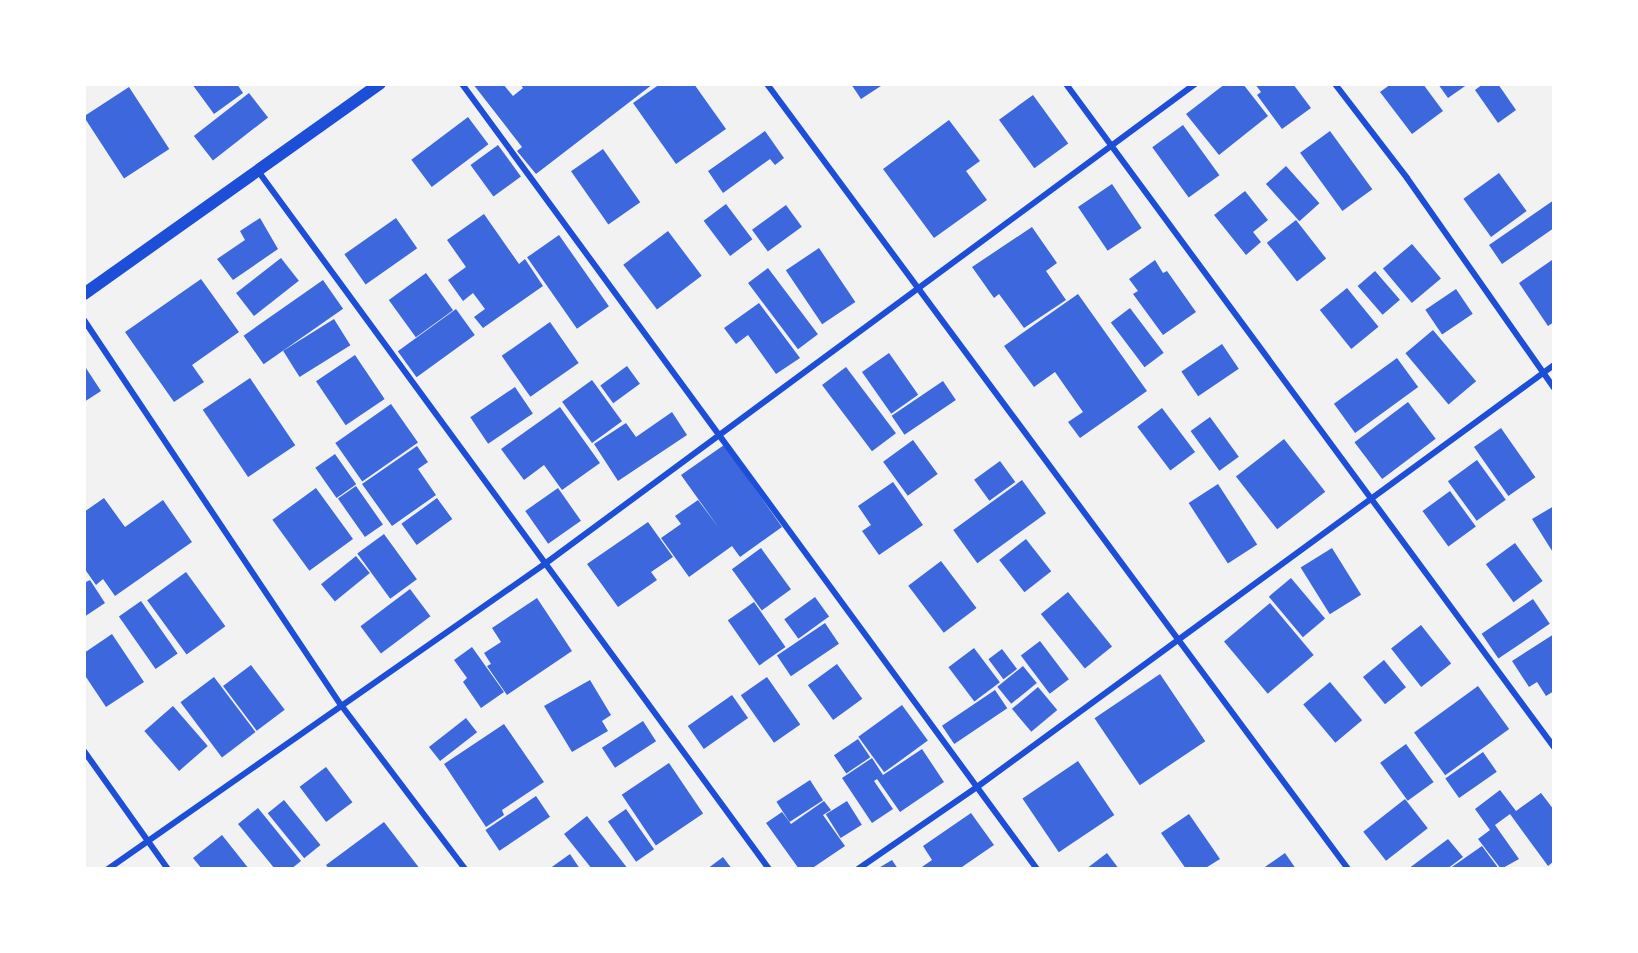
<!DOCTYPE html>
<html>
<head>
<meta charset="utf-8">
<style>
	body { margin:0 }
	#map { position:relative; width:1638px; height:953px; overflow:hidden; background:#f2f2f2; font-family:Signika,sans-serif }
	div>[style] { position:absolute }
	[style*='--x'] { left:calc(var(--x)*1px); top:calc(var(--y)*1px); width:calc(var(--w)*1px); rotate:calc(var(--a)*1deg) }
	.building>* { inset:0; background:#3d67dc; transform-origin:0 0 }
	.minor>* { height:6px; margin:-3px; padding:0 3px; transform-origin:3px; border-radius:3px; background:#1d4ed8 }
	.secondary>* { height:12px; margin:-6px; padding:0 6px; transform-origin:6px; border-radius:6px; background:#1d4ed8 }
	span { translate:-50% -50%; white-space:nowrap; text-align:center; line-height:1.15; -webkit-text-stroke:4.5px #fff; paint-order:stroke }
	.frame { position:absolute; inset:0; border:86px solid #fff; pointer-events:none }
</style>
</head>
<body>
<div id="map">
	<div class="building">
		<div style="clip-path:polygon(192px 84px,237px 84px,243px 93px,214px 114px)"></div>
		<div style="clip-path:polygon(473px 84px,503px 84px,513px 96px,523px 88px,520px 84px,653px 84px,536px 174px,517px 151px,522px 147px)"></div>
		<div style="clip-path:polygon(660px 84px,694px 84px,726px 129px,676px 164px,633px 103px)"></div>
		<div style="clip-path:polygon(851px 84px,884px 84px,861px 99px)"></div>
		<div style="clip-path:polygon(1225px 84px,1243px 84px,1268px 116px,1219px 155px,1186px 114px)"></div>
		<div style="clip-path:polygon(1255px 84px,1293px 84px,1311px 108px,1282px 129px,1257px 95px,1261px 92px)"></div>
		<div style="clip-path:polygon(1391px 84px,1423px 84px,1443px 111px,1412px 134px,1380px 92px)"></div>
		<div style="clip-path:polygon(1438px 84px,1468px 84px,1448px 98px)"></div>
		<div style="clip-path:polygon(1483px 84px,1498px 84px,1516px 110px,1498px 123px,1475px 90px)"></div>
		<div style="left:129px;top:87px;width:74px;height:54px;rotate:57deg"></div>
		<div style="left:249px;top:93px;width:31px;height:70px;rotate:52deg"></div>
		<div style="left:1033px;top:95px;width:60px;height:42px;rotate:54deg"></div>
		<div style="left:468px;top:117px;width:34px;height:71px;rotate:53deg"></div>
		<div style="clip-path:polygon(949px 120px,980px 161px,966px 171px,987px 200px,934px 238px,883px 169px)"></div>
		<div style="left:1183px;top:125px;width:62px;height:38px;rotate:54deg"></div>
		<div style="clip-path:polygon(765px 131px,784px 158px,775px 165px,770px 159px,723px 193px,708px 171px)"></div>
		<div style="left:1330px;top:131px;width:72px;height:37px;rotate:54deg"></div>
		<div style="left:498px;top:145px;width:39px;height:34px;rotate:54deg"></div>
		<div style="left:603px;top:149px;width:65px;height:39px;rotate:55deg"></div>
		<div style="left:1286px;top:166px;width:50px;height:27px;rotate:48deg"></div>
		<div style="left:1499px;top:173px;width:47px;height:44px;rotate:54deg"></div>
		<div style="left:1112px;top:184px;width:53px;height:41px;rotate:56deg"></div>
		<div style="clip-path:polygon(1245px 191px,1268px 220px,1253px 232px,1261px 242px,1246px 255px,1214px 215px)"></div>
		<div style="clip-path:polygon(1554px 200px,1554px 228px,1502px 264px,1489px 245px)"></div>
		<div style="left:726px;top:204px;width:44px;height:28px;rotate:53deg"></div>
		<div style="left:786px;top:205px;width:27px;height:42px;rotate:54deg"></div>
		<div style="clip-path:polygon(484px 214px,519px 264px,525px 259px,543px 286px,483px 328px,474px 317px,485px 309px,473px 293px,463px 301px,448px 280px,466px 267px,447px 240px)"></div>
		<div style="clip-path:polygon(260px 218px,278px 249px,233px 280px,217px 259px,245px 240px,240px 231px)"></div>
		<div style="left:396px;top:218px;width:37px;height:63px;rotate:55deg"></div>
		<div style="left:1296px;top:220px;width:49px;height:37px;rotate:52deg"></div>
		<div style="clip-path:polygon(1032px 227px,1057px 263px,1046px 271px,1066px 300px,1024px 328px,999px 294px,994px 298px,972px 267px)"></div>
		<div style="left:668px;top:231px;width:56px;height:56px;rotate:53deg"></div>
		<div style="left:559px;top:235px;width:87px;height:39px;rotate:55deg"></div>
		<div style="left:1412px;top:244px;width:45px;height:38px;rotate:50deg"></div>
		<div style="left:819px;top:248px;width:65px;height:40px;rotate:56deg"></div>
		<div style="left:281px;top:258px;width:29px;height:57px;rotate:52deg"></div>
		<div style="clip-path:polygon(1155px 260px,1163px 273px,1167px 271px,1196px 312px,1163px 335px,1133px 294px,1138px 291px,1129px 279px)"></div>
		<div style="clip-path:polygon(1552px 260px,1554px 322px,1548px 326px,1519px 283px)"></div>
		<div style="left:768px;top:268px;width:83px;height:25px;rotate:53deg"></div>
		<div style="left:1375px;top:271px;width:38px;height:23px;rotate:49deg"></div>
		<div style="left:426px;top:273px;width:46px;height:46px;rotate:54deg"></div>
		<div style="clip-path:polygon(201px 279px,239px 332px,192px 365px,204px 382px,174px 402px,125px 332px)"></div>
		<div style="left:323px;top:280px;width:35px;height:97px;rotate:55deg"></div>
		<div style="left:1347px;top:288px;width:50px;height:35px;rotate:51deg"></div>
		<div style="left:1456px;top:289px;width:30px;height:37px;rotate:56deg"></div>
		<div style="clip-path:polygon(1078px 294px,1147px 391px,1080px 438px,1068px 422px,1083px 412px,1055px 372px,1034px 387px,1004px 346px)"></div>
		<div style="clip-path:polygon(759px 303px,800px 358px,776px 374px,748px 335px,736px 344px,724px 328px)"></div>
		<div style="left:1130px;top:308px;width:56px;height:24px;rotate:53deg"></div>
		<div style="left:456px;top:309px;width:32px;height:72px;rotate:54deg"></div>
		<div style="left:334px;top:319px;width:31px;height:60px;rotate:58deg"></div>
		<div style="left:550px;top:322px;width:50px;height:59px;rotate:55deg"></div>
		<div style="left:1433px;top:330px;width:67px;height:36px;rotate:50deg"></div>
		<div style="left:1222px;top:344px;width:30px;height:49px;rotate:56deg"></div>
		<div style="left:889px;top:353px;width:51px;height:33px;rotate:55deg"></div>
		<div style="left:355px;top:355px;width:53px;height:47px;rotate:56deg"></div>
		<div style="left:1397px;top:358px;width:36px;height:78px;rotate:54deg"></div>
		<div style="clip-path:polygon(84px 365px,101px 391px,84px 402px)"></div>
		<div style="left:627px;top:366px;width:22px;height:33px;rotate:54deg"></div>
		<div style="left:846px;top:367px;width:83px;height:30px;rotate:53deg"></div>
		<div style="left:250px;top:378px;width:81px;height:57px;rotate:56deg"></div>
		<div style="left:592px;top:380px;width:51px;height:37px;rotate:54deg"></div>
		<div style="left:943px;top:381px;width:23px;height:62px;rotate:56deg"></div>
		<div style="left:515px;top:387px;width:32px;height:54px;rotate:56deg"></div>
		<div style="left:1408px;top:402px;width:46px;height:67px;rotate:53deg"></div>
		<div style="left:391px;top:404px;width:47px;height:68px;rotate:55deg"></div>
		<div style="clip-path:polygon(560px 407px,600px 463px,562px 490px,544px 465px,524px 480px,501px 449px)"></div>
		<div style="left:1162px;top:408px;width:55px;height:31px;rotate:53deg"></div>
		<div style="clip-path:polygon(672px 412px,687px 435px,618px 481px,594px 444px,626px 423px,636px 437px)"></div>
		<div style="left:1210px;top:417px;width:49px;height:24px;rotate:54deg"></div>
		<div style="left:1501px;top:428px;width:60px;height:33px;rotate:55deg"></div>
		<div style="left:1284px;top:439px;width:67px;height:61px;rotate:52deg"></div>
		<div style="left:913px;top:440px;width:42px;height:37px;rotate:54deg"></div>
		<div style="clip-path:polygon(724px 445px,782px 527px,740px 557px,732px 546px,689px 577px,661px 538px,681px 524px,675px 516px,698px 500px,719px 528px,681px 475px)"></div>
		<div style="clip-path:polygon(417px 446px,428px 462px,418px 469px,436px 495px,392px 526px,362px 484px)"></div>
		<div style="left:335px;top:454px;width:37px;height:24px;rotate:55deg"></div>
		<div style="left:1477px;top:460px;width:49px;height:36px;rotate:54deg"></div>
		<div style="left:1000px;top:461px;width:26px;height:32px;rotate:54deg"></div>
		<div style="left:1022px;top:480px;width:41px;height:85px;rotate:54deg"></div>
		<div style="clip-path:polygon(893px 482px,923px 525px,879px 555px,862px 531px,871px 525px,858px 506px)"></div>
		<div style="left:1218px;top:484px;width:72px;height:35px;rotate:57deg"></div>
		<div style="left:356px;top:486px;width:47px;height:22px;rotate:55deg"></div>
		<div style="left:316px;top:488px;width:63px;height:54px;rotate:54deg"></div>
		<div style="left:558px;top:488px;width:40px;height:40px;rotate:55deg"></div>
		<div style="left:1450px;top:491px;width:44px;height:34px;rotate:54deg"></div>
		<div style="clip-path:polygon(104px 498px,125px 527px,163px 500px,192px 542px,115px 596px,103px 579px,96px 585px,84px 568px,84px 512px)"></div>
		<div style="left:437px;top:498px;width:26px;height:44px;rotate:54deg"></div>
		<div style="clip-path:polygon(1554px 506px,1554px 554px,1532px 519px)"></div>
		<div style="clip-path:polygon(648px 522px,673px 557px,651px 572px,657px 580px,618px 607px,587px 564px)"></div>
		<div style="left:384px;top:534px;width:56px;height:33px;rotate:54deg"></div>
		<div style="left:1026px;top:539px;width:41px;height:34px;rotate:52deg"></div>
		<div style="left:1515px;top:543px;width:47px;height:36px;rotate:54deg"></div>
		<div style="left:761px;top:548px;width:51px;height:36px;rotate:54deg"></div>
		<div style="left:1332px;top:548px;width:55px;height:37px;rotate:58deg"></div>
		<div style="left:356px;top:556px;width:22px;height:45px;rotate:51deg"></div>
		<div style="left:941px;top:561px;width:59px;height:41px;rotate:53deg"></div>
		<div style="left:186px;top:572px;width:67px;height:48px;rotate:54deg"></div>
		<div style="left:1291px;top:578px;width:53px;height:29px;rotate:50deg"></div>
		<div style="clip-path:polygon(90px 580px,105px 603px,84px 617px,84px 583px)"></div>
		<div style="left:410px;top:589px;width:34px;height:62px;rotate:53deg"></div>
		<div style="left:1068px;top:592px;width:70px;height:35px;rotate:51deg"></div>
		<div style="left:815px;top:597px;width:24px;height:38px;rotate:54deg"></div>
		<div style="clip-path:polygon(537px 598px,572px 651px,507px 695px,487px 666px,491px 664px,484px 653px,501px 642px,492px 628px)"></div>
		<div style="left:1533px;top:599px;width:30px;height:62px;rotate:56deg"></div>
		<div style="left:141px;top:601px;width:64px;height:27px;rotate:55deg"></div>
		<div style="left:754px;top:602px;width:55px;height:32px;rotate:55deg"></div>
		<div style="left:1270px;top:603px;width:68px;height:60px;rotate:50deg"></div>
		<div style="left:825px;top:623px;width:25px;height:58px;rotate:56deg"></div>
		<div style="left:1421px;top:625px;width:49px;height:38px;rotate:52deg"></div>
		<div style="clip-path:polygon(112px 634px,144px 682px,106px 707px,84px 674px,84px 653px)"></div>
		<div style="clip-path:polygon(1554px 634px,1554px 691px,1546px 696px,1537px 682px,1529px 687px,1512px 661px)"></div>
		<div style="left:1040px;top:641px;width:48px;height:24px;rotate:53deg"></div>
		<div style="clip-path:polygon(472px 647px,504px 692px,481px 708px,463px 682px,467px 678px,454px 660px)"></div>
		<div style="left:974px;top:648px;width:43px;height:32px;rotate:53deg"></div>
		<div style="left:1002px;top:649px;width:25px;height:17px;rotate:53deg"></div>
		<div style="left:1384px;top:660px;width:35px;height:27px;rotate:51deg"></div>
		<div style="left:837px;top:664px;width:43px;height:36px;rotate:54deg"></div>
		<div style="left:251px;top:665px;width:56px;height:35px;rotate:53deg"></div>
		<div style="left:1023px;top:666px;width:22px;height:33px;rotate:51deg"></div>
		<div style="left:1160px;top:674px;width:81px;height:79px;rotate:56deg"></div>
		<div style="left:214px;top:677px;width:69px;height:42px;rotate:53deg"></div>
		<div style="left:767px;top:677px;width:58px;height:32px;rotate:55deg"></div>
		<div style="clip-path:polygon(590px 680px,611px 715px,602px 721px,608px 731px,572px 752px,544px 706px)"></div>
		<div style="left:1330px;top:682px;width:50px;height:35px;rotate:50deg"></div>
		<div style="left:1478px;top:686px;width:53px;height:79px;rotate:54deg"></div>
		<div style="left:1038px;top:687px;width:30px;height:34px;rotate:50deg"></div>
		<div style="left:995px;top:690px;width:22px;height:64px;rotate:56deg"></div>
		<div style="left:732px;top:695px;width:28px;height:54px;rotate:55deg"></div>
		<div style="left:902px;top:705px;width:44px;height:54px;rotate:54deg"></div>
		<div style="left:173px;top:706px;width:53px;height:38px;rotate:49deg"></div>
		<div style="left:466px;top:718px;width:18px;height:47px;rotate:52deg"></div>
		<div style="left:643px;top:721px;width:24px;height:49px;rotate:57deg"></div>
		<div style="clip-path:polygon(504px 724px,544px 782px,502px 810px,504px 815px,486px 827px,444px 764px)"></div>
		<div style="left:858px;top:739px;width:22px;height:29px;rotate:56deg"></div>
		<div style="left:1406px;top:744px;width:47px;height:32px;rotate:54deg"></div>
		<div style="clip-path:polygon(922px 749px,944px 782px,900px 812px,877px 779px,874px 781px,893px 809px,872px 823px,842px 778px,872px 758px,883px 775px)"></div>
		<div style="left:1483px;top:752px;width:24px;height:46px;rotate:55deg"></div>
		<div style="left:1078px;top:761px;width:65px;height:67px;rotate:56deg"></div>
		<div style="left:669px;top:763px;width:61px;height:57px;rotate:56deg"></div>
		<div style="left:326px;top:767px;width:44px;height:33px;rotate:53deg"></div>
		<div style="left:810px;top:780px;width:24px;height:40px;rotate:57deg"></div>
		<div style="clip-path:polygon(1500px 790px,1516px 811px,1541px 793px,1554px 810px,1554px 861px,1548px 866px,1510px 814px,1495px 825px,1519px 859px,1501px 869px,1478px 839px,1490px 830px,1475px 809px)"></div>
		<div style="left:536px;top:796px;width:25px;height:61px;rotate:56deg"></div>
		<div style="left:1405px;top:799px;width:37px;height:53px;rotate:52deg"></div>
		<div style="left:284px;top:800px;width:58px;height:21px;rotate:51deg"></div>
		<div style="clip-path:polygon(824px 801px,831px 810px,823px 815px,845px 846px,811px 869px,799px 869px,766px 823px,782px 812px,791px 824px)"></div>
		<div style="left:847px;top:801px;width:28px;height:25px;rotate:58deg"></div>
		<div style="clip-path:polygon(258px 808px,301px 861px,291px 869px,275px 869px,238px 824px)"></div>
		<div style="left:626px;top:809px;width:49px;height:22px;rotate:55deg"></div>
		<div style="clip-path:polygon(971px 813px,994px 845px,959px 869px,919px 869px,932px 860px,923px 846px)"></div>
		<div style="clip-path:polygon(1189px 814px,1220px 859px,1204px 869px,1186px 869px,1161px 833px)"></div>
		<div style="clip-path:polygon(587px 816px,628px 869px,592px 869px,564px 834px)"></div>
		<div style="clip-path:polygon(384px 822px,420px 869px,329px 869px,326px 865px)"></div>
		<div style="clip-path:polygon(222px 835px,249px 869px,202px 869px,193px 858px)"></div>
		<div style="clip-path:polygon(1448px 839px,1463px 857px,1447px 869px,1408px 869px)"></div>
		<div style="clip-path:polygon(1482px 846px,1499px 869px,1449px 869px)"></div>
		<div style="clip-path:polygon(1107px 853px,1119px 869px,1086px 869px)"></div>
		<div style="clip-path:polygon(1285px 853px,1296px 869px,1262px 869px)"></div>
		<div style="clip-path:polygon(570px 854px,580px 869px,549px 869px)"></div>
		<div style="clip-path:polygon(723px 857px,732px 869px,707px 869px)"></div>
		<div style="clip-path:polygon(892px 860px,898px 869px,877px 869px)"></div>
	</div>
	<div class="minor">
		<div style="--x:462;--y:84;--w:973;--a:53.78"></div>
		<div style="--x:767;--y:84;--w:977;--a:53.49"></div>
		<div style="--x:1066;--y:84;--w:823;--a:53.65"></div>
		<div style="--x:1335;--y:84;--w:118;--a:52.5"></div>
		<div style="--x:1407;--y:178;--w:256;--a:55"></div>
		<div style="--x:258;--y:171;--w:865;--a:53.79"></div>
		<div style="--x:84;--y:320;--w:463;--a:56.3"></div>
		<div style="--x:341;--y:705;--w:206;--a:52.9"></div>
		<div style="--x:84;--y:751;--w:145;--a:54.6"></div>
		<div style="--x:108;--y:869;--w:534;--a:-34.94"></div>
		<div style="--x:546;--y:563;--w:807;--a:-36.43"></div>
		<div style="--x:858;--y:869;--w:145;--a:-34.6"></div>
		<div style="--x:977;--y:787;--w:715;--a:-36.18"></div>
	</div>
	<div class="secondary">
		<div style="--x:84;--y:294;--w:363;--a:-35.4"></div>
	</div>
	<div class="frame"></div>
</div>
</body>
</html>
